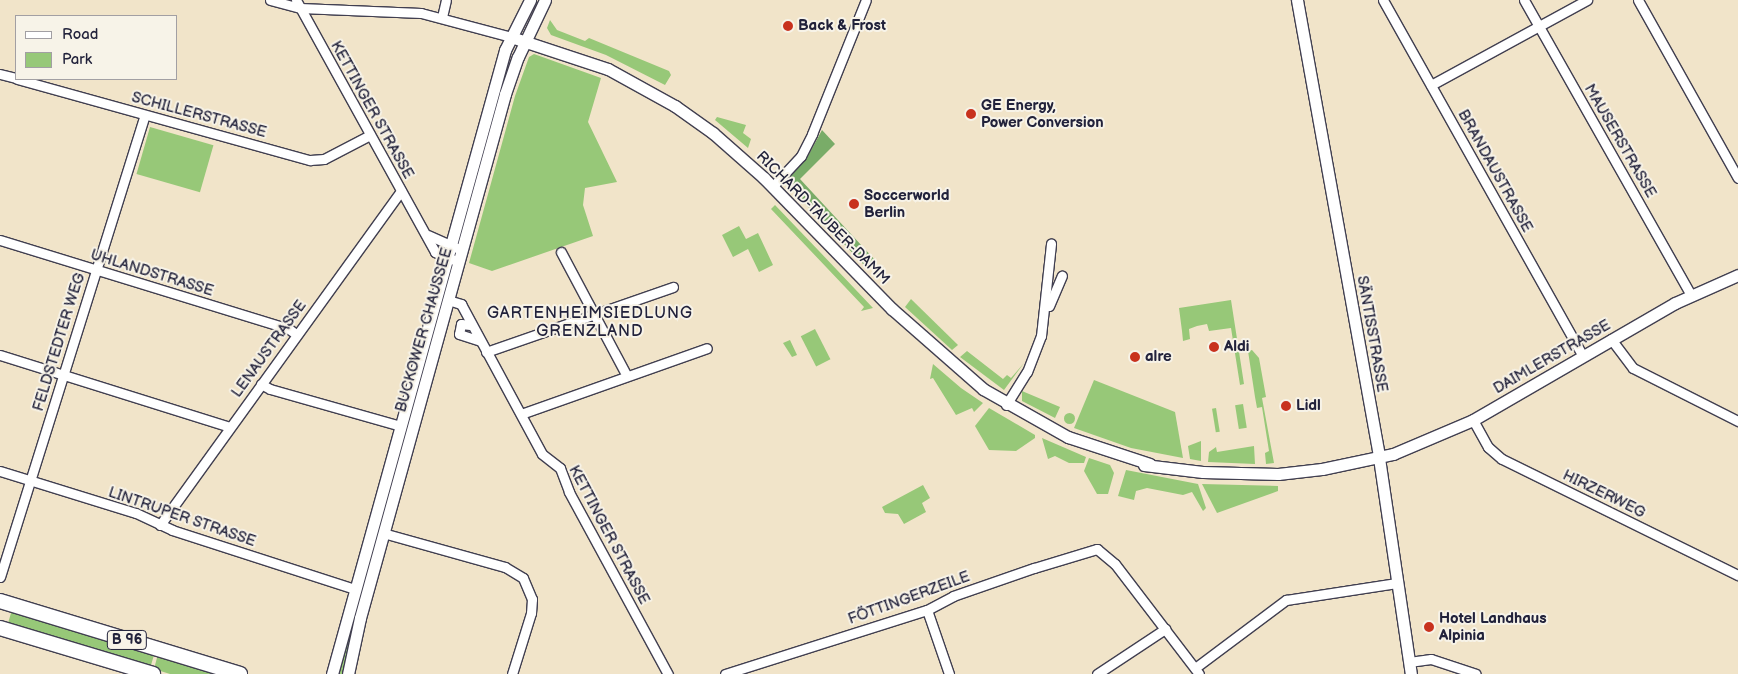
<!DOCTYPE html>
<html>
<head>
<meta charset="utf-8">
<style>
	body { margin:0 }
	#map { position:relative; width:1738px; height:674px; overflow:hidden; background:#f1e4c9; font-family:"Balsamiq Sans",sans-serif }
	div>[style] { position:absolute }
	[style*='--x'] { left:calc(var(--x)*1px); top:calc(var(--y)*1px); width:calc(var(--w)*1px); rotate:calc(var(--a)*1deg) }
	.green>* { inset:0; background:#97c878; transform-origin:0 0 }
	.round { border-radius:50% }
	.forest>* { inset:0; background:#79ac68 }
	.roads { filter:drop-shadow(1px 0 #413f50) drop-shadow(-1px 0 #413f50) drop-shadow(0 1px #413f50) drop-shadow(0 -1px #413f50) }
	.street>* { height:9px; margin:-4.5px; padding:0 4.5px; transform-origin:4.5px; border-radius:4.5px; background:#fff }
	.secondary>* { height:11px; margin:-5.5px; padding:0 5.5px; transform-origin:5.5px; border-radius:5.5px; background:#fff }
	.primary>* { height:14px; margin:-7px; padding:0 7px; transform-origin:7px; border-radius:7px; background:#fff }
	.dots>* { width:14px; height:14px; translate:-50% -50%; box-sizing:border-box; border:2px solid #f7f3e8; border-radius:50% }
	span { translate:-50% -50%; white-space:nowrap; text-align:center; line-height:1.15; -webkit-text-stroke:4px #f7f3e8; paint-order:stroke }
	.shield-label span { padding:1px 4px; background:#f7f3e8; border:1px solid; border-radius:4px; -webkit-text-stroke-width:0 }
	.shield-label { font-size:14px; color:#22223b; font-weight:700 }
	.poi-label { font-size:15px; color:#22223b; font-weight:700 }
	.left { translate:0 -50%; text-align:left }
	.street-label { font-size:15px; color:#22223b }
	.neighbourhood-label { font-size:16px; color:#22223b; letter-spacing:1px }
	.legend { position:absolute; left:15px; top:15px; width:162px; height:65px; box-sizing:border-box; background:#f7f3e8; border:1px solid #a29fa3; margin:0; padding:6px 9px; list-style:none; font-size:15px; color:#22223b }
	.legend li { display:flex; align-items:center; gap:10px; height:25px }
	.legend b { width:25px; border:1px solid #a29fa3 }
</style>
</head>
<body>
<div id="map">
	<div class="green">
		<div style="clip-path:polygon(550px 20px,557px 30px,585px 41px,589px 38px,669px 71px,671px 75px,665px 85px,606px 55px,551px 35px,547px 28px)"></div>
		<div style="clip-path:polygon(534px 54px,601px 78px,588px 122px,617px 182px,585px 188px,583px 205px,593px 236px,492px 271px,469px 263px,515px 96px,529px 57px)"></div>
		<div style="clip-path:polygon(717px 117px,746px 125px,743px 133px,751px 139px,748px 148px,715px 120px)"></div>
		<div style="left:150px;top:127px;width:66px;height:49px;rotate:16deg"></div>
		<div style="clip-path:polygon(775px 205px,819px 251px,873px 308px,861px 311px,864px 307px,771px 209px)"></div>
		<div style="clip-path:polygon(739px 226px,746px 239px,758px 233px,773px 265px,759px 272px,748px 249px,733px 257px,722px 235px)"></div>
		<div style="left:448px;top:275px;width:3px;height:158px;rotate:18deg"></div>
		<div style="clip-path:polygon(911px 299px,958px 345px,952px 350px,905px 307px)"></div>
		<div style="clip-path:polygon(1231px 300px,1244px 384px,1240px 385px,1231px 328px,1209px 331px,1207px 324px,1197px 326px,1189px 329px,1190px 339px,1183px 341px,1182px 331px,1179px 308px)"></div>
		<div style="left:815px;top:329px;width:34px;height:16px;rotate:63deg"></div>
		<div style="clip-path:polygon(790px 340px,797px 355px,792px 357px,783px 343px)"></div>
		<div style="clip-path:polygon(1252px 350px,1259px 358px,1266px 397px,1262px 398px,1274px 463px,1266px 464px,1265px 453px,1269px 451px,1262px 407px,1257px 408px,1255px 397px,1248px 351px)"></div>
		<div style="clip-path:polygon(967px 351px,1003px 379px,1007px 375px,1011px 378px,1024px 363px,1004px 390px,960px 357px)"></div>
		<div style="clip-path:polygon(933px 364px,961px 388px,983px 403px,974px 412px,972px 408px,956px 415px,933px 378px,930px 379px)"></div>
		<div style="clip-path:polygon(1094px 380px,1175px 412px,1183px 458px,1131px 448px,1074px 428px)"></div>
		<div style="clip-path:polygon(1022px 391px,1060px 407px,1055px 418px,1022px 401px)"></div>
		<div style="left:1243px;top:404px;width:24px;height:8px;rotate:81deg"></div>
		<div style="clip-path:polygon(989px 408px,1035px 435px,1035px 438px,1016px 451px,989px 450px,975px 426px)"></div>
		<div style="left:1216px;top:408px;width:24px;height:4px;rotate:81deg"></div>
		<div class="round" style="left:1063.5px;top:412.5px;width:11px;height:11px"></div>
		<div style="clip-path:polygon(1042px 438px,1086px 457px,1084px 463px,1069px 463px,1055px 456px,1048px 459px)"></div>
		<div style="clip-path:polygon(1201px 441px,1201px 461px,1190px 459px,1188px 446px)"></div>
		<div style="clip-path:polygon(1254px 446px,1255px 464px,1208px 462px,1209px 452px,1216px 447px,1217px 452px)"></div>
		<div style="clip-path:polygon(1089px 458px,1110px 465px,1114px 473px,1108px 494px,1097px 494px,1084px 471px)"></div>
		<div style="clip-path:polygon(1126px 470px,1198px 484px,1206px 508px,1203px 511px,1192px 492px,1183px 495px,1147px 488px,1136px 491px,1134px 500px,1118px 496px)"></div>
		<div style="clip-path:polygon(1202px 484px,1278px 486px,1278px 491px,1217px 513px)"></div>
		<div style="clip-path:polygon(923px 485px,930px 498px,922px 503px,926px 512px,904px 524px,898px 514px,885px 513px,882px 507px)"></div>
		<div style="clip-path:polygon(357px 601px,361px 602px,344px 674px,337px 674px)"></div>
		<div style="left:12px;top:610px;width:149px;height:15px;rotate:17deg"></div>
		<div style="clip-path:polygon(158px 654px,223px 674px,170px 674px,154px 669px)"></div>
	</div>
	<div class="forest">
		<div style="clip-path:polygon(822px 130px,835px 144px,800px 179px,875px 260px,865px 266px,789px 187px,789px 178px,808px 156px)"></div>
	</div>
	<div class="roads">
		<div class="street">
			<div style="--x:270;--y:0;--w:31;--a:15"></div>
			<div style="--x:300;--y:8;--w:121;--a:2.4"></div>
			<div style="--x:421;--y:13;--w:93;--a:14.9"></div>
			<div style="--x:296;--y:0;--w:288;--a:61.1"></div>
			<div style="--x:435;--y:252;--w:21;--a:23"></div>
			<div style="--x:1383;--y:0;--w:408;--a:60.7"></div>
			<div style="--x:1524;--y:0;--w:339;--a:60.5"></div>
			<div style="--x:1638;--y:0;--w:204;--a:60.7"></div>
			<div style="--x:442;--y:17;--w:17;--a:-77"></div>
			<div style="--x:0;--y:74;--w:16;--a:14"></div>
			<div style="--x:17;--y:79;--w:304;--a:15.5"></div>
			<div style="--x:310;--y:160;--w:14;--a:-4"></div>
			<div style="--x:324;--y:159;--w:52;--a:-27.6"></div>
			<div style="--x:1431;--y:85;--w:178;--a:-28.6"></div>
			<div style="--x:773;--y:186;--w:41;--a:-47"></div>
			<div style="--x:801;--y:156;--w:25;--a:-63"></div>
			<div style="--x:812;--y:134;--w:144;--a:-68.1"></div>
			<div style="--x:428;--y:235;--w:32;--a:24"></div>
			<div style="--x:0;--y:240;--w:302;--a:17.1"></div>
			<div style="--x:289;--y:329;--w:9;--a:36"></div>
			<div style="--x:561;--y:252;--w:140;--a:62"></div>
			<div style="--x:448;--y:300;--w:14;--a:17"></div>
			<div style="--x:461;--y:304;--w:170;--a:61.6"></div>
			<div style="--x:542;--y:454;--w:23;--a:38"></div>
			<div style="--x:560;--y:468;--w:26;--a:69"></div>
			<div style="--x:569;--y:492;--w:207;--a:61.5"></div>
			<div style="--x:1049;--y:306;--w:33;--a:-67"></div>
			<div style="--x:470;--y:325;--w:9;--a:-174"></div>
			<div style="--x:461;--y:324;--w:10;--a:101"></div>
			<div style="--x:459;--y:334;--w:22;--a:18"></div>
			<div style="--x:1611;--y:339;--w:36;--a:53"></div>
			<div style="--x:1633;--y:368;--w:118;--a:26.8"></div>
			<div style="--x:486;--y:352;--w:198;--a:-19.2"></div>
			<div style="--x:0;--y:355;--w:241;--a:17.4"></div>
			<div style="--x:261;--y:384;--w:10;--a:29"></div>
			<div style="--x:270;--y:389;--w:136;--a:15.8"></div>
			<div style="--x:1006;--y:405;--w:39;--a:-58"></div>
			<div style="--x:1027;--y:372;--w:39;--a:-69"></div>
			<div style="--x:1041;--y:336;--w:93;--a:-83.8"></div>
			<div style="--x:521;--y:414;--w:197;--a:-19.5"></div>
			<div style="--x:1473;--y:420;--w:31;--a:61"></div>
			<div style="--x:1488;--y:447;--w:18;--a:41"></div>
			<div style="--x:1502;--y:459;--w:263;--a:26.2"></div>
			<div style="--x:0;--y:471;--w:142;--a:17.2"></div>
			<div style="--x:136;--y:513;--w:40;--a:25"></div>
			<div style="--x:172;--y:530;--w:192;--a:17.9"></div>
			<div style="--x:160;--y:525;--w:412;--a:-54.2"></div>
			<div style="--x:383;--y:533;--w:127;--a:15.6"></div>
			<div style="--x:505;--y:567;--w:21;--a:31"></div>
			<div style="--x:523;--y:578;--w:23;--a:67"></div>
			<div style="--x:532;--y:599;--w:14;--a:94"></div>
			<div style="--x:531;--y:613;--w:64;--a:107.3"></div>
			<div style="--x:0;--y:577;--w:484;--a:-72.6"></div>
			<div style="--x:927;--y:610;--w:68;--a:71"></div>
			<div style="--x:1409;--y:662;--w:22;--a:-8"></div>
			<div style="--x:1431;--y:659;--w:47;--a:18.4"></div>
			<div style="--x:1195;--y:668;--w:114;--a:-36.8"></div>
			<div style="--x:1286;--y:600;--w:112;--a:-8.7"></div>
			<div style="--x:725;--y:674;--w:212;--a:-17.6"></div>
			<div style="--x:927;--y:610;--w:30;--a:-28"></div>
			<div style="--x:953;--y:596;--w:86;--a:-19.1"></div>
			<div style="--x:1034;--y:568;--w:66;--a:-16.8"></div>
			<div style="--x:1097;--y:549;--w:23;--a:40"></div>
			<div style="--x:1115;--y:564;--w:138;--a:52.6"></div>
			<div style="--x:1097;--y:674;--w:82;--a:-33.5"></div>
		</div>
		<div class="secondary">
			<div style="--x:1297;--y:0;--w:465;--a:79.8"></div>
			<div style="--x:1379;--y:458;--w:218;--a:81.6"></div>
			<div style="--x:511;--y:37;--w:102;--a:18.3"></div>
			<div style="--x:608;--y:69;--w:77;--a:28.9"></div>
			<div style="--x:675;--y:106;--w:47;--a:35.4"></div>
			<div style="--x:713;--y:133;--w:68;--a:41.4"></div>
			<div style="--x:764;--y:178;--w:183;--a:45.7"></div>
			<div style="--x:892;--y:309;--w:121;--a:41.3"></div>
			<div style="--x:983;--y:389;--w:98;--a:29.5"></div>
			<div style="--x:1068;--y:437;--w:86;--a:18.2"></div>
			<div style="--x:1144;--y:465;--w:59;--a:6.8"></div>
			<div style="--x:1203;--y:472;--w:75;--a:1.5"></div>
			<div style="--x:1278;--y:474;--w:44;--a:-6.5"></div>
			<div style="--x:1322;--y:469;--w:73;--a:-11.9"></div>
			<div style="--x:1393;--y:454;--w:87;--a:-23"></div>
			<div style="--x:1473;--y:420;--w:233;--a:-30.1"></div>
			<div style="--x:1675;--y:303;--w:69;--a:-24"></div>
			<div style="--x:332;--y:674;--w:648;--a:-74.5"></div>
			<div style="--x:505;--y:50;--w:56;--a:-63.4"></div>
			<div style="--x:348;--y:674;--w:57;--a:-77.9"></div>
			<div style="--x:360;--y:618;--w:544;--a:-74.53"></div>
			<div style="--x:505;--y:94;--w:39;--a:-71"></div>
			<div style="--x:518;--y:57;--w:63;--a:-64.7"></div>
		</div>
		<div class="primary">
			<div style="--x:0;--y:601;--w:251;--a:16.9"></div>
			<div style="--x:0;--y:628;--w:160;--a:16.7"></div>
		</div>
	</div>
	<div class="dots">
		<div style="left:788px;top:26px;background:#c8321e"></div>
		<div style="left:971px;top:114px;background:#c8321e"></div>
		<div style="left:854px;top:204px;background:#c8321e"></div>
		<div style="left:1214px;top:347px;background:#c8321e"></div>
		<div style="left:1135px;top:357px;background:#c8321e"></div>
		<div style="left:1286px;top:406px;background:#c8321e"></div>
		<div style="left:1429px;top:627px;background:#c8321e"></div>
	</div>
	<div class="shield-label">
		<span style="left:127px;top:640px">B 96</span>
	</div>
	<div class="poi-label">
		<span class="left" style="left:798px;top:26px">Back &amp; Frost</span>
		<span class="left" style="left:981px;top:114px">GE Energy,<br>Power Conversion</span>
		<span class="left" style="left:864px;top:204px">Soccerworld<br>Berlin</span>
		<span class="left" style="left:1224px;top:347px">Aldi</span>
		<span class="left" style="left:1145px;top:357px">alre</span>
		<span class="left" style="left:1296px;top:406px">Lidl</span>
		<span class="left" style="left:1439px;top:627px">Hotel Landhaus<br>Alpinia</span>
	</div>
	<div class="street-label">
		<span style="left:372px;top:110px;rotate:61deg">KETTINGER STRASSE</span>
		<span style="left:199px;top:115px;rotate:15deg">SCHILLERSTRASSE</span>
		<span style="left:1620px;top:141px;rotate:60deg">MAUSERSTRASSE</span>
		<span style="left:1495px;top:171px;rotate:61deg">BRANDAUSTRASSE</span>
		<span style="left:823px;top:218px;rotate:45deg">RICHARD-TAUBER-DAMM</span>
		<span style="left:152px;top:273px;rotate:17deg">UHLANDSTRASSE</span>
		<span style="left:424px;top:330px;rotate:-74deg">BUCKOWER CHAUSSEE</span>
		<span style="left:1372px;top:334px;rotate:80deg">SÄNTISSTRASSE</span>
		<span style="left:59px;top:342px;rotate:-73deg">FELDSTEDTER WEG</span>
		<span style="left:269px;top:349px;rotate:-54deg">LENAUSTRASSE</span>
		<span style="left:1552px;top:357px;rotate:-30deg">DAIMLERSTRASSE</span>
		<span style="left:1604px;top:494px;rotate:26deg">HIRZERWEG</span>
		<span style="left:182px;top:517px;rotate:19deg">LINTRUPER STRASSE</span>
		<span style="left:609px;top:535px;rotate:62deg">KETTINGER STRASSE</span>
		<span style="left:909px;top:598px;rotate:-20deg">FÖTTINGERZEILE</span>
	</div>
	<div class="neighbourhood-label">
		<span style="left:590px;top:323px">GARTENHEIMSIEDLUNG<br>GRENZLAND</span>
	</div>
	<ul class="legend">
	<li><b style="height:6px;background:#fff"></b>Road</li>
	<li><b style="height:14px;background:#97c878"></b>Park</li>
	</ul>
</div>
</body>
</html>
